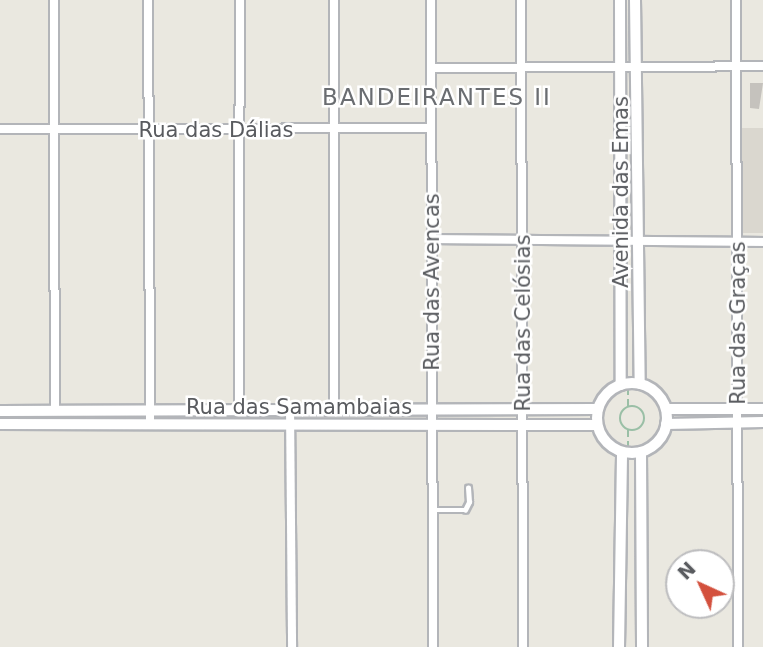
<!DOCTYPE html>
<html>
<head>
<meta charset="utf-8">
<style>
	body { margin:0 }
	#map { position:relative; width:763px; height:647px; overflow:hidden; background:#eae8e0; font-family:"DejaVu Sans",sans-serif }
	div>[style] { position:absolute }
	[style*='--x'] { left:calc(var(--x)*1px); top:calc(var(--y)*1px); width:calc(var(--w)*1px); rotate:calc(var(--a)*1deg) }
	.education>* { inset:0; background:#dad7cf; transform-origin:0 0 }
	.building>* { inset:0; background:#c5c2bd }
	.path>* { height:2px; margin-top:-1px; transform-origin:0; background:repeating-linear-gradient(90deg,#9abfa6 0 7px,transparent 0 10.5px) }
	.path>.ring { margin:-1px; padding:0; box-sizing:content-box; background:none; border:2px solid #9abfa6; border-radius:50% }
	.roads { filter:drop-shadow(2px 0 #b3b5b9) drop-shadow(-2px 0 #b3b5b9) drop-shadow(0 2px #b3b5b9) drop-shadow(0 -2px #b3b5b9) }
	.lane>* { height:4.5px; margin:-2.25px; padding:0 2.25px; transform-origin:2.25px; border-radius:2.25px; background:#fff }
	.street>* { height:8px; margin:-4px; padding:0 4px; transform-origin:4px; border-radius:4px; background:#fff }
	.secondary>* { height:10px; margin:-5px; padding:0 5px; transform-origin:5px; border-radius:5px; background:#fff }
	.secondary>.ring { margin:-5px; padding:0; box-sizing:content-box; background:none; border:10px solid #fff; border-radius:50% }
	span { translate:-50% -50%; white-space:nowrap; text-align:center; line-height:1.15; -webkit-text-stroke:5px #fff; paint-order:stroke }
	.street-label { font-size:21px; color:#595b5f }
	.neighbourhood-label { font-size:23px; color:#6a6d71; letter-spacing:2px }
	.north { position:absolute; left:665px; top:549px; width:70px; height:70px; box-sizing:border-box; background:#fff; border:2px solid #bdbdbf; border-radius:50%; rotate:315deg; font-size:19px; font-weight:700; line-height:28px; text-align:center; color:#595b5f }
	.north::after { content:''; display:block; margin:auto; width:24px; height:32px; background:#d3503d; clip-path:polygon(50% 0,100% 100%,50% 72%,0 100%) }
</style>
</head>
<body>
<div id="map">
	<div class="education">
		<div style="left:763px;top:128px;width:105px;height:21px;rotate:90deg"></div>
	</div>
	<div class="building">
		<div style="clip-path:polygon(750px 83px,763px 83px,759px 109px,750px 108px)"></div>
	</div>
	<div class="path">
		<div class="ring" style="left:620px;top:406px;width:22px;height:22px"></div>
		<div style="--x:628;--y:406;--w:16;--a:-90"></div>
		<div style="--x:628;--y:430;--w:16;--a:90"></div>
	</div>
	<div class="roads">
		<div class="lane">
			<div style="--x:433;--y:510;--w:32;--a:0"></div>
			<div style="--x:465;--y:510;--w:9;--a:-63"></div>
			<div style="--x:469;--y:502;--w:14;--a:-94"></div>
		</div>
		<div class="street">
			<div style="--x:54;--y:0;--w:408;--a:89.9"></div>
			<div style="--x:148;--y:0;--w:424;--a:89.7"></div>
			<div style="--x:334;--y:0;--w:407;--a:90"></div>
			<div style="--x:431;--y:0;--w:647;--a:89.82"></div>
			<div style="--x:521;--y:0;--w:647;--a:89.82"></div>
			<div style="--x:736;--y:0;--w:647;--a:89.82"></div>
			<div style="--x:431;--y:68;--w:332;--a:-0.3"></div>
			<div style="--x:0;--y:129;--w:431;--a:-0.1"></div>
			<div style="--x:432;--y:239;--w:331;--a:0.5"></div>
			<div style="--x:239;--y:407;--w:407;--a:-89.9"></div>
			<div style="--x:290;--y:407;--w:240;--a:89.5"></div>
		</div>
		<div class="secondary">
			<div style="--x:620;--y:0;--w:385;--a:89.9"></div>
			<div style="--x:635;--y:0;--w:384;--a:89.3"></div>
			<div class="ring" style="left:597px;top:383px;width:60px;height:60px"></div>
			<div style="--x:666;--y:409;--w:97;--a:0"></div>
			<div style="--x:0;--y:411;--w:598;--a:-0.19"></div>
			<div style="--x:0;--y:424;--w:597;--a:0.1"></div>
			<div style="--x:666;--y:424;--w:97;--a:-1.2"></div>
			<div style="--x:641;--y:452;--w:195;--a:89.7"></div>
			<div style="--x:619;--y:647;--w:195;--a:-89.1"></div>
		</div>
	</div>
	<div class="street-label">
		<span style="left:216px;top:130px">Rua das Dálias</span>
		<span style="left:621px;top:192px;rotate:-90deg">Avenida das Emas</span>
		<span style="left:432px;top:282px;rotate:-90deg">Rua das Avencas</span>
		<span style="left:523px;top:323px;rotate:-90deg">Rua das Celósias</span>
		<span style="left:738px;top:323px;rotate:-90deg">Rua das Graças</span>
		<span style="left:299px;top:407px">Rua das Samambaias</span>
	</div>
	<div class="neighbourhood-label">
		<span style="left:437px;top:97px">BANDEIRANTES II</span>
	</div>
	<div class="north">N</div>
</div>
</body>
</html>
